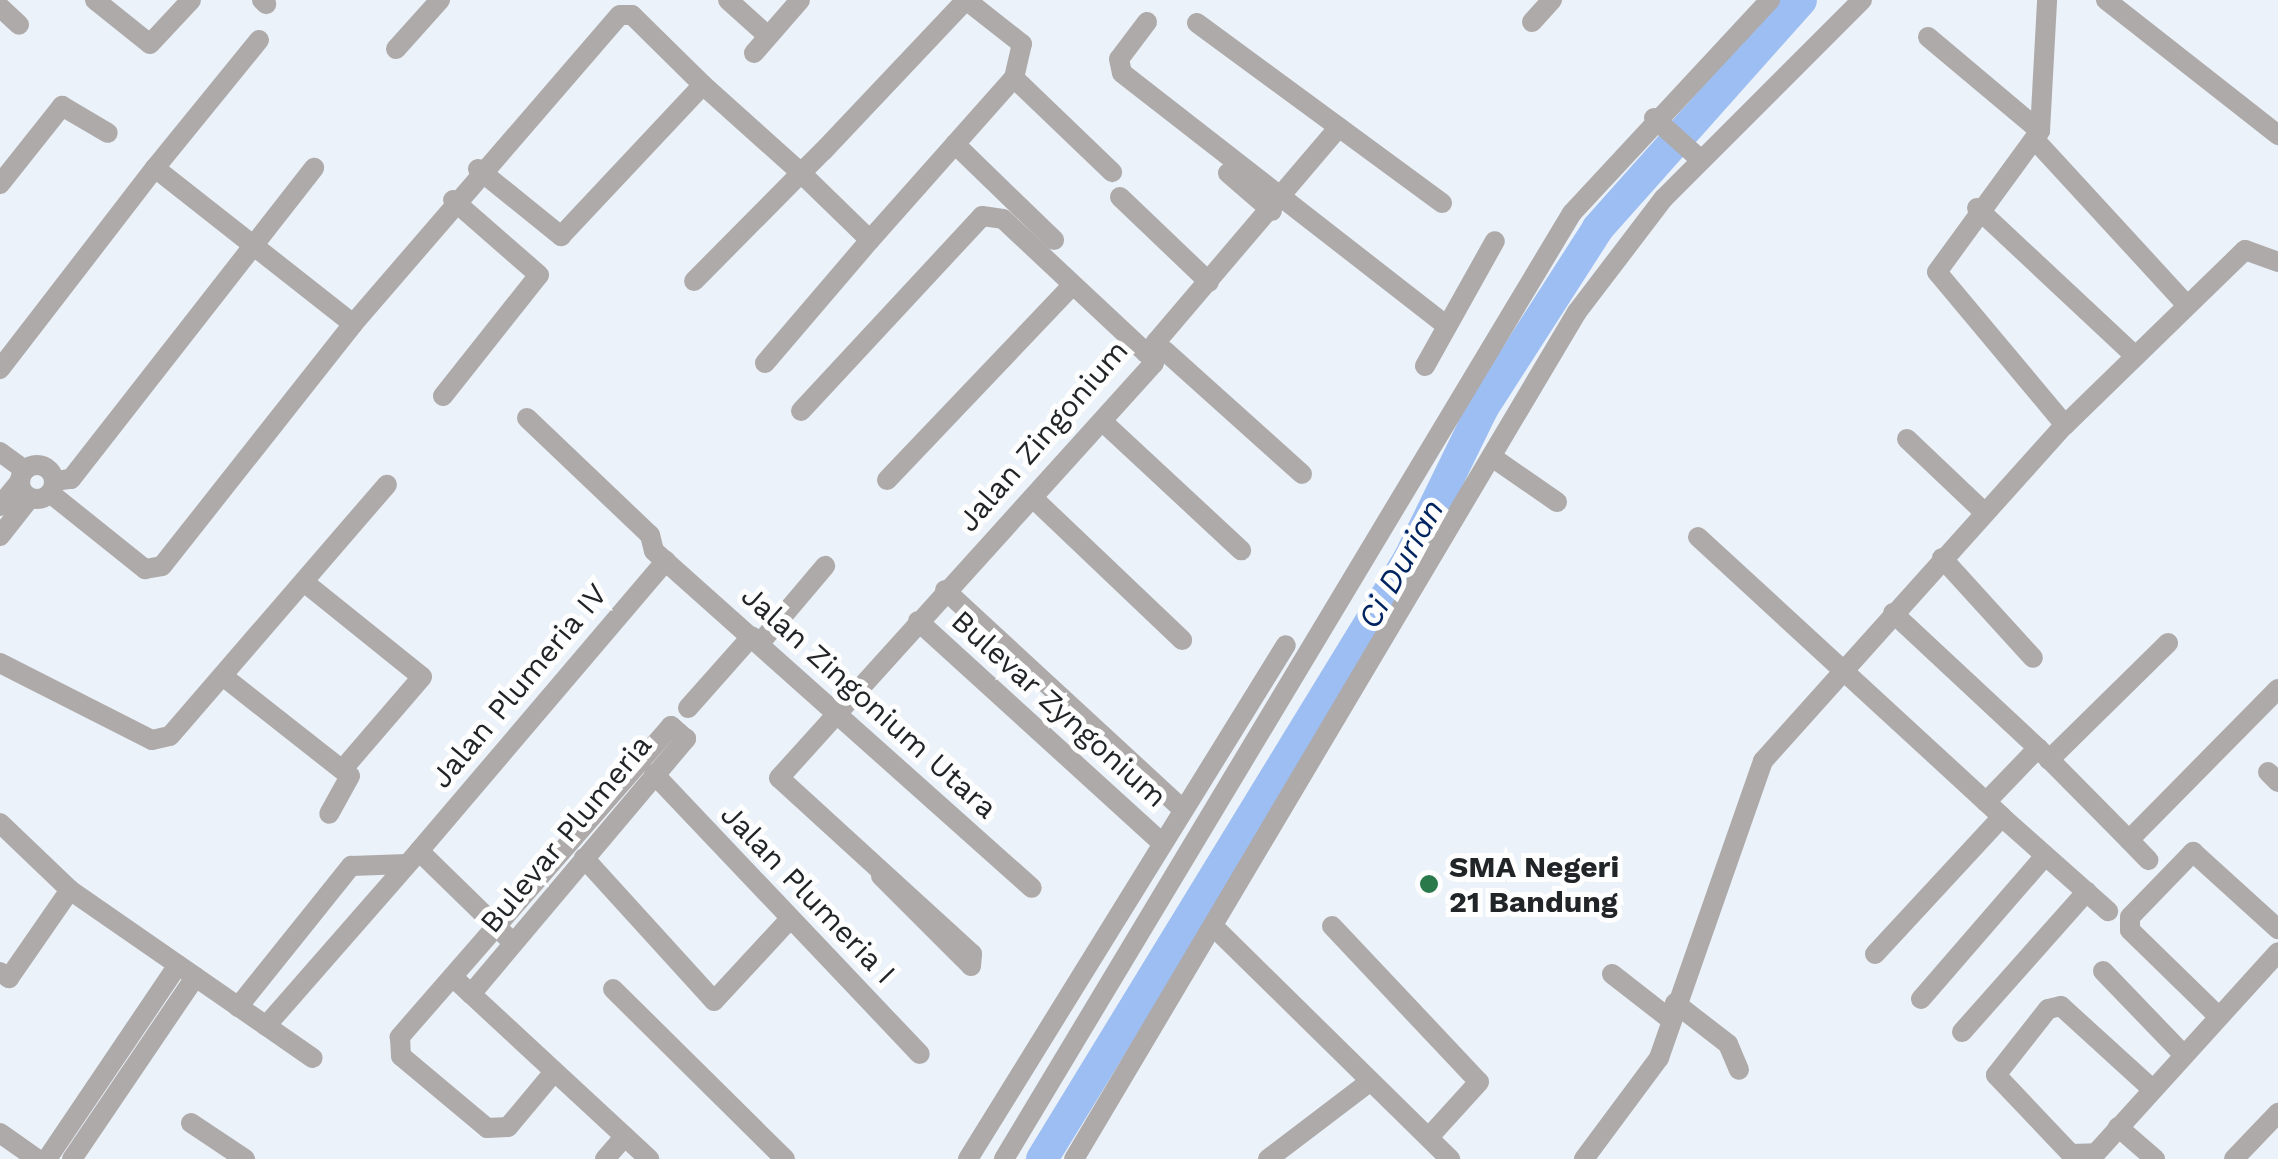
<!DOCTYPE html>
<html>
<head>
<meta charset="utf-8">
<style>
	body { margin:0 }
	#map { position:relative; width:2278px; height:1159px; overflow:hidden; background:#ebf2f9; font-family:"Work Sans",sans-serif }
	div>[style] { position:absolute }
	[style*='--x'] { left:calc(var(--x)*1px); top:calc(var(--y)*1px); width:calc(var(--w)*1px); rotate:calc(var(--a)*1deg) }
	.river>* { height:32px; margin:-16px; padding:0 16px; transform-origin:16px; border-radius:16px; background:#9dbef3 }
	.minor>* { height:20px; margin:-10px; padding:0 10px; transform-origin:10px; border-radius:10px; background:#aeaaaa }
	.minor>.ring { margin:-10px; padding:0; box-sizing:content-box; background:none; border:20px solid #aeaaaa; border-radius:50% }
	.dots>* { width:28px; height:28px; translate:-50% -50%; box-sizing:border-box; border:5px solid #fefefe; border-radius:50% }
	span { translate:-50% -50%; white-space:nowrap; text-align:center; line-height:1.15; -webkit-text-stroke:10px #fefefe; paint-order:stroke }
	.street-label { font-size:30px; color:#222527 }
	.poi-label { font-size:30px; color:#222527; font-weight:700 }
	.left { translate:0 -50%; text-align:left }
	.water-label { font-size:32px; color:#00245f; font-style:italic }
</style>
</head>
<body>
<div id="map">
	<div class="river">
		<div style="--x:1042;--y:1159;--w:703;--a:-58.55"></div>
		<div style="--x:1409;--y:559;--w:167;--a:-64"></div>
		<div style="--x:1482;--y:409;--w:215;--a:-57.3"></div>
		<div style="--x:1598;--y:228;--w:305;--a:-48.3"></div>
	</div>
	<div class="minor">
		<div style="--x:95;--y:0;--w:70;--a:38.7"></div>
		<div style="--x:150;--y:44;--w:60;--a:-47"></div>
		<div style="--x:262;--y:0;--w:6;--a:45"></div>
		<div style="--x:728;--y:0;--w:54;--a:42"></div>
		<div style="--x:2106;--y:0;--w:219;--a:38.1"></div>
		<div style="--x:0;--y:7;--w:26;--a:43"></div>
		<div style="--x:1147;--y:22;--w:46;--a:127.1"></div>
		<div style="--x:1119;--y:59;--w:14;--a:78"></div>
		<div style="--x:1122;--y:73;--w:412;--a:37.9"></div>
		<div style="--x:1532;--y:22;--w:30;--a:-48"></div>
		<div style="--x:1197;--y:23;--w:304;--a:36.3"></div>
		<div style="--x:1928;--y:37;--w:146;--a:40"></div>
		<div style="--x:259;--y:40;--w:165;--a:129.1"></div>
		<div style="--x:155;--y:168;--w:252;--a:38.2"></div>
		<div style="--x:353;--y:324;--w:408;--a:-49.2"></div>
		<div style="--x:620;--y:15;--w:12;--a:0"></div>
		<div style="--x:632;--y:15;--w:100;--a:44.6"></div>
		<div style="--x:703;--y:85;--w:132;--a:41.9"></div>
		<div style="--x:801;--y:173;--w:96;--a:44.2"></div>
		<div style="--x:870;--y:240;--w:217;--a:-48.4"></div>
		<div style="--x:1014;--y:78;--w:35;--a:-77"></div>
		<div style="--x:1022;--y:44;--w:71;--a:-141.8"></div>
		<div style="--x:966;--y:0;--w:208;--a:133.4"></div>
		<div style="--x:823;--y:151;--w:31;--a:135"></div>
		<div style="--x:801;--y:173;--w:152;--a:134.7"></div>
		<div style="--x:396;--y:49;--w:66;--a:-48.1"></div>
		<div style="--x:754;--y:53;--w:70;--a:-49"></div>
		<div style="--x:1014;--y:78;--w:136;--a:43.8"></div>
		<div style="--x:1654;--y:118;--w:63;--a:41.8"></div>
		<div style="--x:2036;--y:141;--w:219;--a:47.4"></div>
		<div style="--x:955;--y:144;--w:138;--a:44.1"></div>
		<div style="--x:478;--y:169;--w:107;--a:38.9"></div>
		<div style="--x:561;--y:236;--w:207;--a:-46.8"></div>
		<div style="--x:1228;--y:173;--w:58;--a:40.8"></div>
		<div style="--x:0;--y:184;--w:100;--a:-51.5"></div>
		<div style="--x:62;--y:106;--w:53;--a:30.4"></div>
		<div style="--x:1120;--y:197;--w:123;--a:43.7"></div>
		<div style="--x:1977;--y:208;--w:215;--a:43.1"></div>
		<div style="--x:765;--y:363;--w:162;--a:-49.5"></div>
		<div style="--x:1425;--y:366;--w:143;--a:-60.8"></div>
		<div style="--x:0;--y:369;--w:254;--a:-52.4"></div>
		<div style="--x:443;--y:396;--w:154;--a:-51.6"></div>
		<div style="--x:539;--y:275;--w:114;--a:-138.9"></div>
		<div style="--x:801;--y:411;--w:266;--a:-47.1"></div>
		<div style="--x:982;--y:216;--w:21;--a:8"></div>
		<div style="--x:1003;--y:219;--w:196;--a:43.1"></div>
		<div style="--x:1146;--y:353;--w:19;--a:-6"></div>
		<div style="--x:1165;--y:351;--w:184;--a:41.9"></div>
		<div style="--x:527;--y:418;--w:170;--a:43.6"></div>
		<div style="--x:650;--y:535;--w:16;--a:76"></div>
		<div style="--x:654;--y:551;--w:506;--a:41.72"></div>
		<div style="--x:1102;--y:421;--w:190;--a:42.9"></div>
		<div style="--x:2065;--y:425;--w:251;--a:-44.2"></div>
		<div style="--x:2245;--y:250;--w:35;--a:20"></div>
		<div style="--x:1907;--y:439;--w:106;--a:43.5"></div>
		<div style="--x:0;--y:452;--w:31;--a:36"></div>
		<div style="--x:1492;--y:457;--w:79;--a:34.7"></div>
		<div class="ring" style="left:20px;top:465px;width:14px;height:14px"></div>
		<div style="--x:887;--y:480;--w:269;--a:-46.4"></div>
		<div style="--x:54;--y:481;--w:17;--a:-7"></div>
		<div style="--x:71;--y:479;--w:395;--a:-52"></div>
		<div style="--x:50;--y:493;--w:122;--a:38.7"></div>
		<div style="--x:145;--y:569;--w:17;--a:-10"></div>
		<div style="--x:162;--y:566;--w:308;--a:-51.7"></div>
		<div style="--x:1033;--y:498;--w:206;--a:43.6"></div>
		<div style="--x:0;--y:506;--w:32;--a:-51"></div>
		<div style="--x:0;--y:536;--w:48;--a:-51.7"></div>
		<div style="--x:1698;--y:537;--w:413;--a:42.6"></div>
		<div style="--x:1942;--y:558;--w:135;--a:47.7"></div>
		<div style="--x:304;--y:582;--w:151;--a:38.8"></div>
		<div style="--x:422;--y:677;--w:121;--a:130.7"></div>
		<div style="--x:945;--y:590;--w:323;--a:42.7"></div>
		<div style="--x:1893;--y:613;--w:198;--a:43"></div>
		<div style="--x:918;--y:621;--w:328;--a:42.3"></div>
		<div style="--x:760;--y:643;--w:101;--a:-49.8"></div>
		<div style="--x:0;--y:663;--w:170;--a:26.9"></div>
		<div style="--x:152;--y:740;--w:18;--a:-13"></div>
		<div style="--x:170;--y:736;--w:332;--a:-49.2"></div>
		<div style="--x:224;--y:677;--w:160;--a:38.2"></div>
		<div style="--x:350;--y:776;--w:43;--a:118.9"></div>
		<div style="--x:688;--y:708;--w:96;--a:-48.4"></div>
		<div style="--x:2049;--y:760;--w:167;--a:-44.5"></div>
		<div style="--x:2268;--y:772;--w:14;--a:45"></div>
		<div style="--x:654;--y:774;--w:386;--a:46.5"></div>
		<div style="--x:1986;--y:802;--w:75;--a:-46.1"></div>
		<div style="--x:2038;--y:748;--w:129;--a:45.3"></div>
		<div style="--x:2129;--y:840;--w:212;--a:-45.4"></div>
		<div style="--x:0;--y:823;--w:97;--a:43.7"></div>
		<div style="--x:70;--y:890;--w:295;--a:34.7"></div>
		<div style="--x:2129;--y:840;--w:28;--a:46"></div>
		<div style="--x:419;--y:851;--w:381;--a:-49.6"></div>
		<div style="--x:584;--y:858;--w:193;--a:47.7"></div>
		<div style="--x:714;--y:1001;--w:110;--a:-47.2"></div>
		<div style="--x:881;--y:876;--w:127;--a:45"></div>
		<div style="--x:971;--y:966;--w:12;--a:-85"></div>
		<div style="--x:972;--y:954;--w:261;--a:-137.6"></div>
		<div style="--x:779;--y:778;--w:559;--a:-47.9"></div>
		<div style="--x:1154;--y:363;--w:21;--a:-85"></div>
		<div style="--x:1156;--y:342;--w:282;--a:-49.6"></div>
		<div style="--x:1332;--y:926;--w:214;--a:46.7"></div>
		<div style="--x:1479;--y:1082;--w:72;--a:132.2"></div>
		<div style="--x:1215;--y:928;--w:330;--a:44.5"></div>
		<div style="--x:1875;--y:954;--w:187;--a:-47.2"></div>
		<div style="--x:2002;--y:817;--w:142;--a:41.6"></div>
		<div style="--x:2103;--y:971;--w:115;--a:46.1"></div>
		<div style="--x:0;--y:972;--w:11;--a:34"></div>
		<div style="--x:9;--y:978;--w:107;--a:-55.3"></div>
		<div style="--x:1612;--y:974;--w:75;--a:37.9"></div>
		<div style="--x:456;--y:980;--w:21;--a:43"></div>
		<div style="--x:471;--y:994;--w:334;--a:-49.9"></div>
		<div style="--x:686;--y:739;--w:20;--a:-139"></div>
		<div style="--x:671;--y:726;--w:413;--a:131.1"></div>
		<div style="--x:400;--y:1037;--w:19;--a:87"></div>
		<div style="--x:401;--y:1056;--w:112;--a:39.9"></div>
		<div style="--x:487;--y:1128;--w:21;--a:-3"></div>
		<div style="--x:508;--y:1127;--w:72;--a:-50.1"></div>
		<div style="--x:613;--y:989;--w:242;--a:44.7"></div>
		<div style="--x:471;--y:994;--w:243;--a:42.8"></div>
		<div style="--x:1921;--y:999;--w:189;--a:-49.1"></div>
		<div style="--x:1675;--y:1003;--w:67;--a:37.7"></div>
		<div style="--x:1728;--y:1044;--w:28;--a:67"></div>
		<div style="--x:238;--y:1007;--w:181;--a:-51.3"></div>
		<div style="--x:351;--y:866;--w:56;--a:-2"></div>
		<div style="--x:2218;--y:1016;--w:123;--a:-135.7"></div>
		<div style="--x:2130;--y:930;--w:13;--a:-90"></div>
		<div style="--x:2130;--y:917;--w:91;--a:-45.9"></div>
		<div style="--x:2193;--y:852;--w:115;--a:42.2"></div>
		<div style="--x:266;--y:1026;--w:232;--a:-48.8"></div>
		<div style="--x:419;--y:851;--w:124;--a:44.3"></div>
		<div style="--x:1962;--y:1032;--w:188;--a:-48.4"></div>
		<div style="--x:2151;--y:1088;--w:122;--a:-137.7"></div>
		<div style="--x:2061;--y:1006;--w:13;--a:167"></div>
		<div style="--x:2048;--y:1009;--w:84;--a:128.2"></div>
		<div style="--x:1996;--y:1075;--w:109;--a:46.5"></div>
		<div style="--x:2071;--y:1154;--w:25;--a:-2"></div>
		<div style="--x:2096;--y:1153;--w:271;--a:-47.8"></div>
		<div style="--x:191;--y:1123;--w:65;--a:33.7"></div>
		<div style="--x:2118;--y:1127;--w:49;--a:40.9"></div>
		<div style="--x:0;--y:1133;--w:45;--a:35.1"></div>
		<div style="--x:47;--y:1159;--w:234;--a:-56"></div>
		<div style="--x:72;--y:1159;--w:220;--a:-55.9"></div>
		<div style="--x:605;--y:1159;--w:30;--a:-49"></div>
		<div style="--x:968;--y:1159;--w:604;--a:-58.26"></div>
		<div style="--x:1004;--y:1159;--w:1103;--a:-59.02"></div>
		<div style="--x:1572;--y:213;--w:291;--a:-47.1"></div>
		<div style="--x:1074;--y:1159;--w:985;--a:-59.3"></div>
		<div style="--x:1577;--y:312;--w:143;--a:-52.7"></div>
		<div style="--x:1664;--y:198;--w:280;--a:-45"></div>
		<div style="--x:1268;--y:1159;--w:126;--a:-37.2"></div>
		<div style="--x:1584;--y:1159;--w:126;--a:-53.4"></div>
		<div style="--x:1659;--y:1058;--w:315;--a:-70.7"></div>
		<div style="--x:1763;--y:761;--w:452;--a:-48.1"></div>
		<div style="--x:2065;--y:425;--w:199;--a:-129.9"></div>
		<div style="--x:1937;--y:272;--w:175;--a:-53.9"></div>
		<div style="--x:2040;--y:131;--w:131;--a:-86.9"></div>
		<div style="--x:2234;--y:1159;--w:64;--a:-46.3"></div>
	</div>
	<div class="dots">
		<div style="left:1429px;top:884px;background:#29794a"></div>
	</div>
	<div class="street-label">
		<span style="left:1043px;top:436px;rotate:-49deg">Jalan Zingonium</span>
		<span style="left:519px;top:686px;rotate:-50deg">Jalan Plumeria IV</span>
		<span style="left:869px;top:702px;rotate:42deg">Jalan Zingonium Utara</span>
		<span style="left:1059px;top:709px;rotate:42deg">Bulevar Zyngonium</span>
		<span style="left:566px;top:834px;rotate:-50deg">Bulevar Plumeria</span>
		<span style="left:808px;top:894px;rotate:46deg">Jalan Plumeria I</span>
	</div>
	<div class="poi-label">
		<span class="left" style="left:1449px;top:884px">SMA Negeri<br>21 Bandung</span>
	</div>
	<div class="water-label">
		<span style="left:1401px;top:564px;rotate:-61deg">Ci Durian</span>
	</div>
</div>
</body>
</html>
